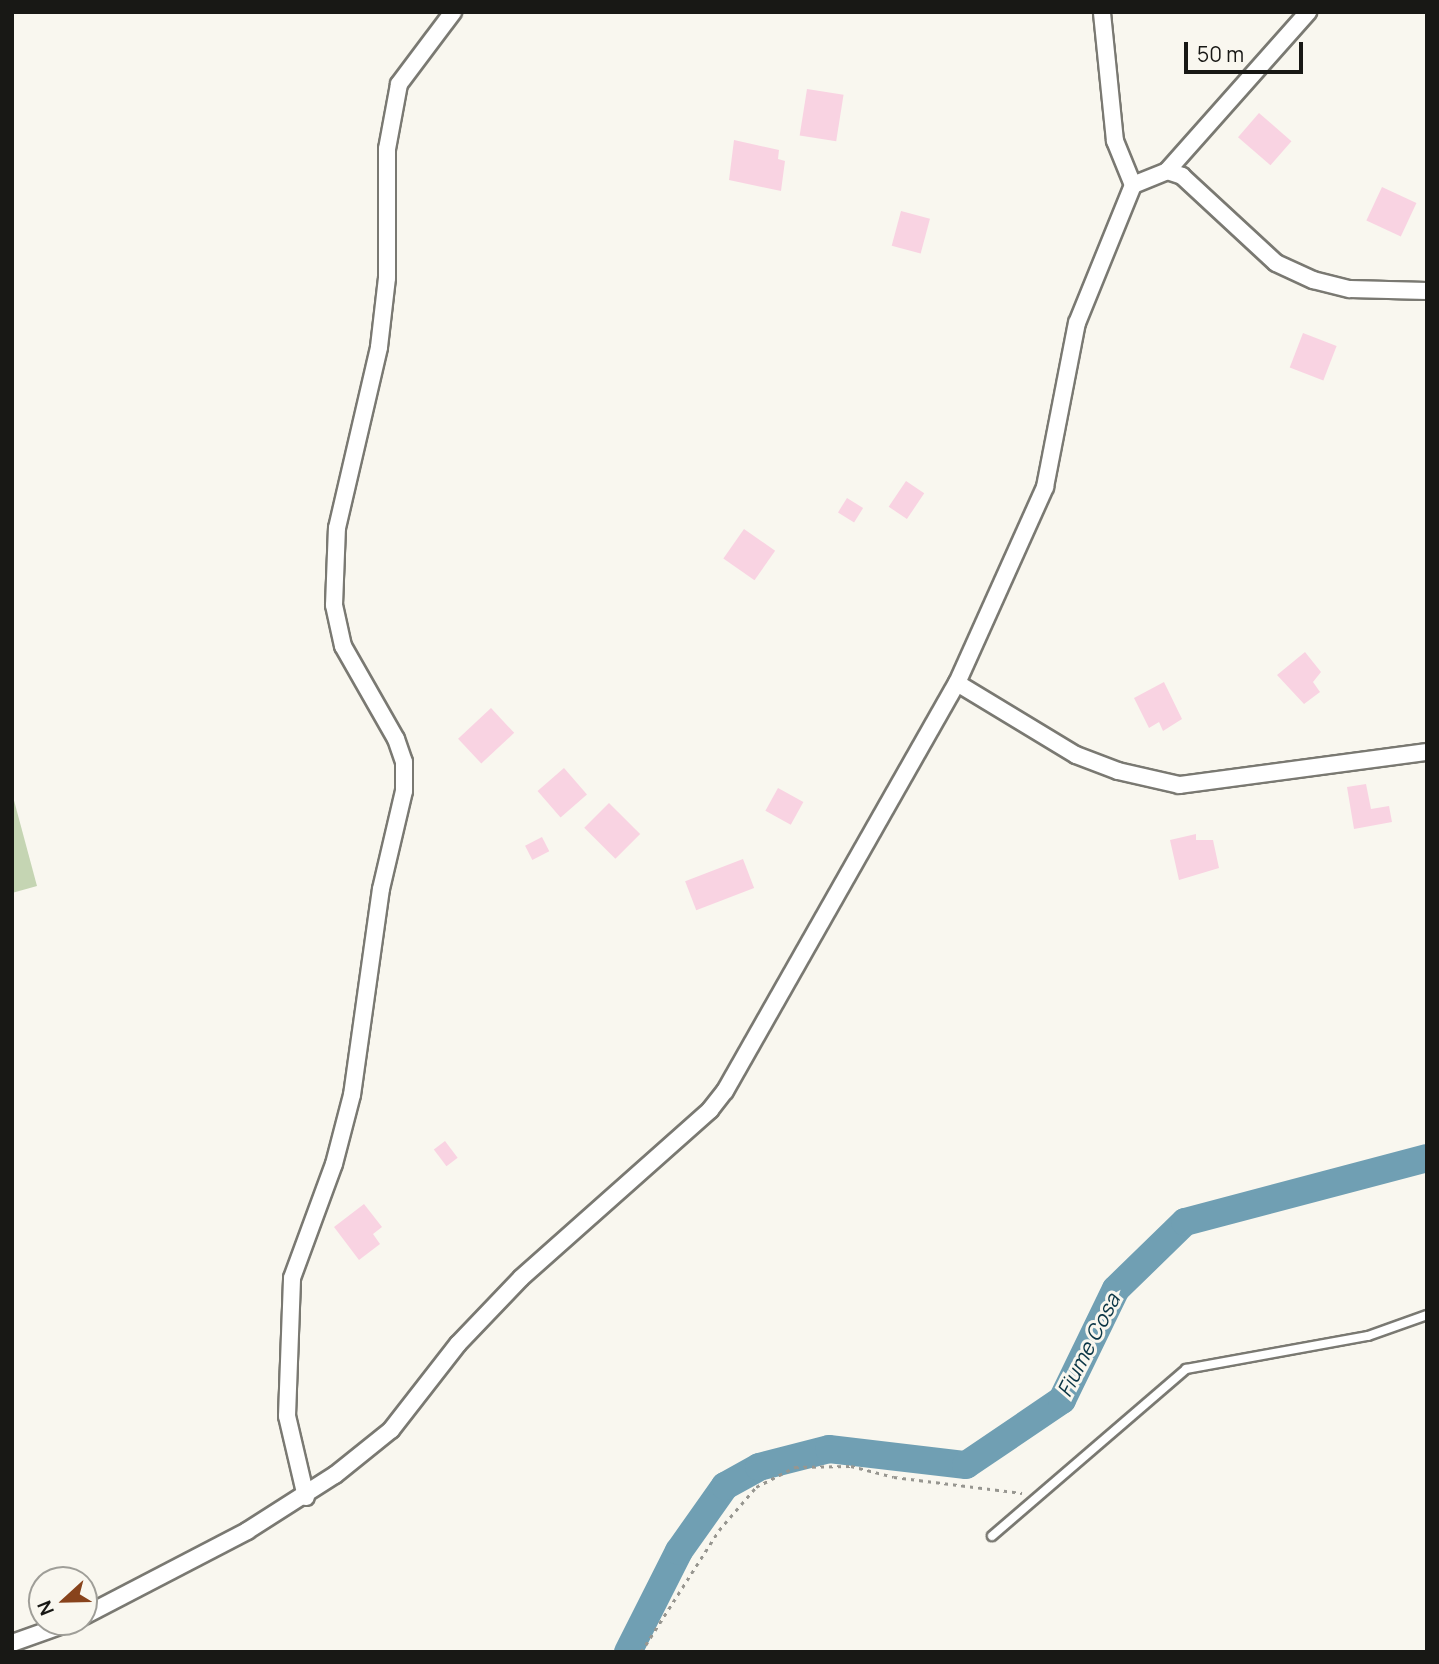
<!DOCTYPE html>
<html>
<head>
<meta charset="utf-8">
<style>
	body { margin:0 }
	#map { position:relative; width:1439px; height:1664px; overflow:hidden; background:#f9f7ef; font-family:Manrope,sans-serif }
	div>[style] { position:absolute }
	[style*='--x'] { left:calc(var(--x)*1px); top:calc(var(--y)*1px); width:calc(var(--w)*1px); rotate:calc(var(--a)*1deg) }
	.green>* { inset:0; background:#c5d5b3 }
	.river>* { height:28px; margin:-14px; padding:0 14px; transform-origin:14px; border-radius:14px; background:#709fb3 }
	.building>* { inset:0; background:#f9d3e2; transform-origin:0 0 }
	.path>* { height:2.5px; margin-top:-1.25px; transform-origin:0; background:repeating-linear-gradient(90deg,#979690 0 3.5px,transparent 0 8.5px) }
	.roads { filter:drop-shadow(2px 0 #7a7972) drop-shadow(-2px 0 #7a7972) drop-shadow(0 2px #7a7972) drop-shadow(0 -2px #7a7972) }
	.service>* { height:8px; margin:-4px; padding:0 4px; transform-origin:4px; border-radius:4px; background:#fff }
	.minor>* { height:16px; margin:-8px; padding:0 8px; transform-origin:8px; border-radius:8px; background:#fff }
	span { translate:-50% -50%; white-space:nowrap; text-align:center; line-height:1.15; -webkit-text-stroke:6px #f9f7ef; paint-order:stroke }
	.water-label { font-size:21px; color:#0a3545; font-style:italic }
	.frame { position:absolute; inset:0; border:14px solid #181815; pointer-events:none }
	.north { position:absolute; left:28px; top:1566px; width:70px; height:70px; box-sizing:border-box; background:#f9f7ef; border:2px solid #9f9e98; border-radius:50%; rotate:248deg; font-size:19px; font-weight:700; line-height:28px; text-align:center; color:#181815 }
	.north::after { content:''; display:block; margin:auto; width:24px; height:32px; background:#88431c; clip-path:polygon(50% 0,100% 100%,50% 72%,0 100%) }
	.scale { position:absolute; left:1184px; top:42px; width:119px; height:32px; box-sizing:border-box; border:4px solid #181815; border-top:0; padding-left:9px; font-size:21px; line-height:24px; white-space:nowrap; color:#181815; -webkit-text-stroke:5px #f9f7ef; paint-order:stroke }
</style>
</head>
<body>
<div id="map">
	<div class="green">
		<div style="clip-path:polygon(12px 793px,37px 886px,12px 893px)"></div>
	</div>
	<div class="river">
		<div style="--x:628;--y:1652;--w:113;--a:-63.2"></div>
		<div style="--x:679;--y:1551;--w:80;--a:-54.7"></div>
		<div style="--x:725;--y:1486;--w:39;--a:-29"></div>
		<div style="--x:759;--y:1467;--w:72;--a:-14.4"></div>
		<div style="--x:829;--y:1449;--w:138;--a:6.7"></div>
		<div style="--x:966;--y:1465;--w:116;--a:-34.1"></div>
		<div style="--x:1062;--y:1400;--w:123;--a:-64.1"></div>
		<div style="--x:1116;--y:1289;--w:96;--a:-44.2"></div>
		<div style="--x:1185;--y:1222;--w:250;--a:-14.8"></div>
	</div>
	<div class="building">
		<div style="left:807px;top:89px;width:37px;height:47px;rotate:9deg"></div>
		<div style="left:1259px;top:113px;width:43px;height:32px;rotate:41deg"></div>
		<div style="clip-path:polygon(734px 140px,779px 150px,778px 159px,785px 161px,781px 191px,729px 180px)"></div>
		<div style="left:1382px;top:187px;width:38px;height:37px;rotate:25deg"></div>
		<div style="left:901px;top:211px;width:30px;height:36px;rotate:15deg"></div>
		<div style="left:1303px;top:333px;width:36px;height:37px;rotate:21deg"></div>
		<div style="left:906px;top:481px;width:22px;height:31px;rotate:34deg"></div>
		<div style="left:847px;top:498px;width:19px;height:17px;rotate:32deg"></div>
		<div style="left:744px;top:529px;width:38px;height:36px;rotate:35deg"></div>
		<div style="clip-path:polygon(1305px 652px,1321px 672px,1313px 682px,1320px 692px,1304px 704px,1277px 675px)"></div>
		<div style="clip-path:polygon(1164px 682px,1182px 719px,1163px 731px,1159px 722px,1149px 728px,1134px 698px)"></div>
		<div style="left:491px;top:708px;width:34px;height:45px;rotate:47deg"></div>
		<div style="left:564px;top:768px;width:35px;height:35px;rotate:49deg"></div>
		<div style="clip-path:polygon(1366px 784px,1371px 809px,1389px 806px,1392px 822px,1354px 829px,1347px 787px)"></div>
		<div style="left:778px;top:788px;width:29px;height:26px;rotate:29deg"></div>
		<div style="left:609px;top:803px;width:44px;height:35px;rotate:45deg"></div>
		<div style="clip-path:polygon(1196px 834px,1196px 840px,1213px 840px,1219px 868px,1179px 880px,1170px 840px)"></div>
		<div style="left:542px;top:837px;width:16px;height:19px;rotate:63deg"></div>
		<div style="left:743px;top:859px;width:31px;height:62px;rotate:69deg"></div>
		<div style="left:445px;top:1141px;width:21px;height:14px;rotate:53deg"></div>
		<div style="clip-path:polygon(364px 1204px,382px 1227px,373px 1234px,380px 1244px,359px 1260px,334px 1227px)"></div>
	</div>
	<div class="path">
		<div style="--x:641;--y:1652;--w:145;--a:-57.4"></div>
		<div style="--x:719;--y:1530;--w:57;--a:-49.3"></div>
		<div style="--x:756;--y:1487;--w:44;--a:-27.1"></div>
		<div style="--x:795;--y:1467;--w:56;--a:-1"></div>
		<div style="--x:851;--y:1466;--w:44;--a:14.3"></div>
		<div style="--x:894;--y:1477;--w:129;--a:7.1"></div>
	</div>
	<div class="roads">
		<div class="service">
			<div style="--x:992;--y:1536;--w:256;--a:-40.7"></div>
			<div style="--x:1186;--y:1369;--w:185;--a:-10.3"></div>
			<div style="--x:1368;--y:1336;--w:63;--a:-19.6"></div>
		</div>
		<div class="minor">
			<div style="--x:1167;--y:171;--w:213;--a:-48.4"></div>
			<div style="--x:1133;--y:185;--w:37;--a:-22"></div>
			<div style="--x:1167;--y:171;--w:16;--a:18"></div>
			<div style="--x:1182;--y:176;--w:128;--a:42.8"></div>
			<div style="--x:1276;--y:263;--w:41;--a:24.7"></div>
			<div style="--x:1313;--y:280;--w:38;--a:14"></div>
			<div style="--x:1350;--y:289;--w:77;--a:1.5"></div>
			<div style="--x:957;--y:683;--w:139;--a:31.2"></div>
			<div style="--x:1076;--y:755;--w:45;--a:20.9"></div>
			<div style="--x:1118;--y:771;--w:63;--a:12.9"></div>
			<div style="--x:1179;--y:785;--w:250;--a:-7.6"></div>
			<div style="--x:306;--y:1497;--w:83;--a:-103.2"></div>
			<div style="--x:287;--y:1416;--w:138;--a:-87.9"></div>
			<div style="--x:292;--y:1278;--w:121;--a:-69.8"></div>
			<div style="--x:334;--y:1164;--w:71;--a:-75.4"></div>
			<div style="--x:352;--y:1095;--w:208;--a:-82"></div>
			<div style="--x:381;--y:889;--w:101;--a:-76.8"></div>
			<div style="--x:404;--y:791;--w:29;--a:-90"></div>
			<div style="--x:404;--y:762;--w:24;--a:-109"></div>
			<div style="--x:396;--y:739;--w:107;--a:-119.7"></div>
			<div style="--x:343;--y:646;--w:42;--a:-102.4"></div>
			<div style="--x:334;--y:605;--w:77;--a:-87.8"></div>
			<div style="--x:337;--y:528;--w:186;--a:-76.9"></div>
			<div style="--x:379;--y:347;--w:69;--a:-83.4"></div>
			<div style="--x:387;--y:278;--w:129;--a:-90"></div>
			<div style="--x:387;--y:149;--w:66;--a:-79.5"></div>
			<div style="--x:399;--y:84;--w:90;--a:-53.1"></div>
			<div style="--x:84;--y:1616;--w:184;--a:-27.5"></div>
			<div style="--x:247;--y:1531;--w:104;--a:-32.5"></div>
			<div style="--x:335;--y:1475;--w:72;--a:-38.8"></div>
			<div style="--x:391;--y:1430;--w:109;--a:-52.1"></div>
			<div style="--x:458;--y:1344;--w:91;--a:-46.3"></div>
			<div style="--x:521;--y:1278;--w:253;--a:-41.6"></div>
			<div style="--x:710;--y:1110;--w:24;--a:-52"></div>
			<div style="--x:725;--y:1091;--w:469;--a:-60.4"></div>
			<div style="--x:957;--y:683;--w:215;--a:-65.8"></div>
			<div style="--x:1045;--y:487;--w:167;--a:-79"></div>
			<div style="--x:1077;--y:323;--w:149;--a:-67.9"></div>
			<div style="--x:1133;--y:185;--w:48;--a:-112.2"></div>
			<div style="--x:1115;--y:141;--w:130;--a:-95.8"></div>
			<div style="--x:12;--y:1643;--w:63;--a:-19.6"></div>
		</div>
	</div>
	<div class="water-label">
		<span style="left:1088px;top:1345px;rotate:-63deg">Fiume Cosa</span>
	</div>
	<div class="frame"></div>
	<div class="north">N</div>
	<div class="scale">50 m</div>
</div>
</body>
</html>
